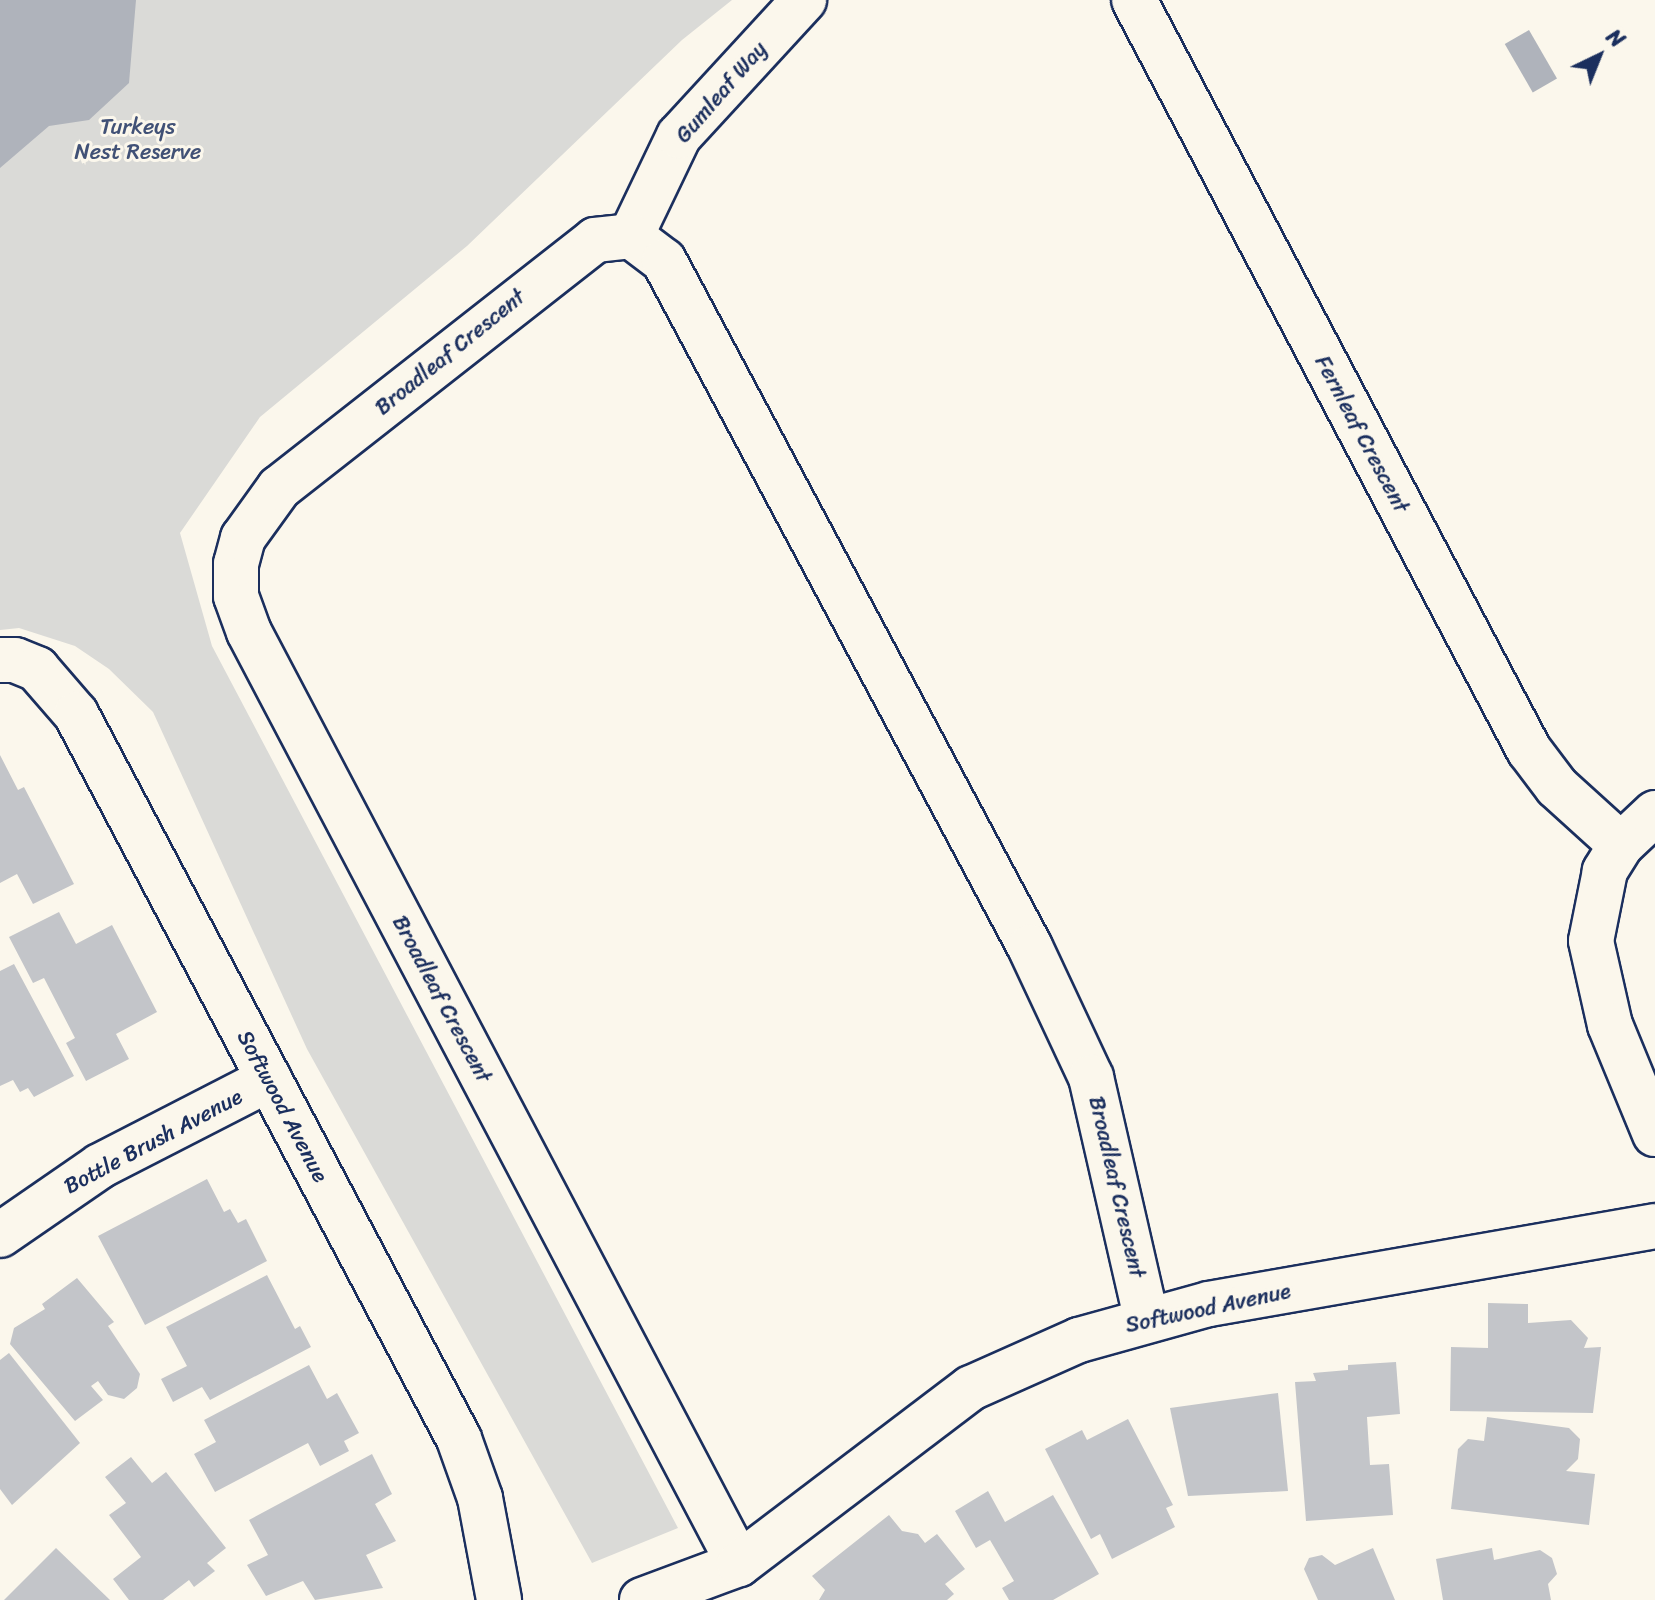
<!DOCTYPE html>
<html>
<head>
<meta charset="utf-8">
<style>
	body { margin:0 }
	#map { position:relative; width:1655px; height:1600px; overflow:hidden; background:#fbf7ec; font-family:Sriracha,sans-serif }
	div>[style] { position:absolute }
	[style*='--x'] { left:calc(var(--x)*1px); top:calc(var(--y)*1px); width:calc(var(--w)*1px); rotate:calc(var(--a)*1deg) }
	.green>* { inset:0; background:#dadad7 }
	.water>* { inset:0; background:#afb3bb; transform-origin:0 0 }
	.building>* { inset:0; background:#c3c5c9 }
	.roads { filter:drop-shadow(2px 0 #1b2f5e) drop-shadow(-2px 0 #1b2f5e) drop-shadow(0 2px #1b2f5e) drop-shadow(0 -2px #1b2f5e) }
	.minor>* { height:44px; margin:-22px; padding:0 22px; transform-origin:22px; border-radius:22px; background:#fbf7ec }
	span { translate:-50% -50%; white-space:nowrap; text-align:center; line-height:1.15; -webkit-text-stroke:6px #fbf7ec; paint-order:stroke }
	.street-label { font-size:22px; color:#1b2f5e }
	.park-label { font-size:22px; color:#415176 }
	.north { position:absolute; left:1559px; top:16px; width:80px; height:80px; -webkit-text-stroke:6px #fbf7ec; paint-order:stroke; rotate:43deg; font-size:22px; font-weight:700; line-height:32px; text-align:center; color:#1b2f5e }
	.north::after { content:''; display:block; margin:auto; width:28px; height:36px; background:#1b2f5e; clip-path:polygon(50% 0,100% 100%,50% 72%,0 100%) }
</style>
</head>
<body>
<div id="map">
	<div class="green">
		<div style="clip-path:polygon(0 0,732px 0,682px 40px,467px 246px,260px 417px,180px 533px,212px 646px,678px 1528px,592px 1563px,307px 1049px,153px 712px,109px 669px,75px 646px,19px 628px,0 630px)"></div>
	</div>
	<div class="water">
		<div style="clip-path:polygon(0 0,136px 0,129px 83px,89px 120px,49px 126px,0 168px)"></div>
		<div style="left:1529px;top:30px;width:56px;height:28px;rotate:60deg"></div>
	</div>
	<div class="building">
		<div style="clip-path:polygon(0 755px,18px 790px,24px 787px,74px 884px,33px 904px,17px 874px,0 883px)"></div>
		<div style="clip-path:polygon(59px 912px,76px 944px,112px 925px,157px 1012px,116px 1034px,129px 1059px,86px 1081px,66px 1043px,75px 1038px,44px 978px,33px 983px,9px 937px)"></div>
		<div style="clip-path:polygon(14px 964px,74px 1076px,34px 1097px,28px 1088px,20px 1092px,13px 1080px,0 1086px,0 971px)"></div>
		<div style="clip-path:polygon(207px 1179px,224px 1212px,230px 1209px,238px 1223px,246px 1219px,267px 1261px,145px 1325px,98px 1236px)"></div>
		<div style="clip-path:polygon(267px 1275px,295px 1329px,300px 1326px,311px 1347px,210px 1400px,202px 1387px,173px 1402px,161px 1379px,187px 1366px,166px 1327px)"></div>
		<div style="clip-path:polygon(77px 1278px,114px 1322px,108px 1326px,140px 1374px,137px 1388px,124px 1399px,108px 1395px,98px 1381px,91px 1386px,103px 1400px,75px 1421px,10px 1344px,14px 1328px,45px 1309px,42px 1304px)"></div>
		<div style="clip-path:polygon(1488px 1303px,1528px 1304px,1528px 1323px,1571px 1320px,1588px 1338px,1584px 1348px,1601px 1347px,1593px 1413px,1450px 1411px,1451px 1347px,1488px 1348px)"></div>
		<div style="clip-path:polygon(9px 1353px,80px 1443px,12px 1505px,0 1489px,0 1360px)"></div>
		<div style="clip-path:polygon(1396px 1362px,1400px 1414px,1367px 1417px,1370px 1465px,1389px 1464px,1393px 1515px,1306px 1521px,1295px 1382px,1316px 1381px,1313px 1373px,1348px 1370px,1348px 1365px)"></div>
		<div style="clip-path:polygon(309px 1365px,327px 1399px,337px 1393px,359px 1433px,344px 1441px,349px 1451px,320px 1466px,308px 1443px,215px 1492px,194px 1454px,216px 1442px,204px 1420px)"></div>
		<div style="clip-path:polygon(1278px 1393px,1288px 1491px,1188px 1496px,1170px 1408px)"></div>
		<div style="clip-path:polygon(1487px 1417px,1569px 1428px,1580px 1439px,1578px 1459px,1566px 1471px,1595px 1474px,1589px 1525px,1451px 1509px,1458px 1449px,1468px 1439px,1484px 1441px)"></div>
		<div style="clip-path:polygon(1128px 1419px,1173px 1505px,1166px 1508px,1175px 1527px,1112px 1559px,1100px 1534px,1091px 1539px,1045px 1449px,1082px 1430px,1087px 1440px)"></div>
		<div style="clip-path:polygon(372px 1454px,392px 1494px,375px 1504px,396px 1541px,366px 1555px,383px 1588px,315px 1600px,303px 1581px,266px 1596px,247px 1565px,268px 1555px,249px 1520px)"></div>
		<div style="clip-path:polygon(131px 1457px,152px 1483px,166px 1472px,226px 1548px,207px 1563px,215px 1571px,194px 1587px,189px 1580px,163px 1600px,129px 1600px,113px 1579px,141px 1557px,109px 1515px,126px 1503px,105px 1477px)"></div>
		<div style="clip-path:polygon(988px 1491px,1005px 1522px,1053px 1495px,1099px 1574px,1053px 1600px,1009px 1600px,1002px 1588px,1014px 1581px,990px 1540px,976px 1548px,955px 1511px)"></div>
		<div style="clip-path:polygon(889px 1515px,902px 1531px,918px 1534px,925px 1543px,937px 1534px,965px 1569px,945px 1584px,954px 1594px,947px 1600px,819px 1600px,825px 1590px,812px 1576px)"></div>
		<div style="clip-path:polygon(56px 1548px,110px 1600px,4px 1600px)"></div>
		<div style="clip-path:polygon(1373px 1548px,1395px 1600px,1318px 1600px,1304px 1569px,1309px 1558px,1322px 1555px,1335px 1565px)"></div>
		<div style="clip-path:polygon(1492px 1548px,1494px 1560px,1540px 1550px,1552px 1558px,1557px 1574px,1548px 1584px,1551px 1600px,1443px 1600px,1436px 1559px)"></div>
	</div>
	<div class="roads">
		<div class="minor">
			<div style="--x:1134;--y:0;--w:848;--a:62.23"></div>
			<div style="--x:1529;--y:750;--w:46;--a:52.9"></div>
			<div style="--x:1557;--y:787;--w:86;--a:42.2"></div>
			<div style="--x:631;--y:236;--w:111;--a:-64.4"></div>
			<div style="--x:679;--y:136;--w:185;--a:-47.4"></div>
			<div style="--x:0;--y:660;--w:15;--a:0"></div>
			<div style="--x:15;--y:660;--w:24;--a:22"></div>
			<div style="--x:37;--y:669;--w:60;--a:49.1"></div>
			<div style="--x:76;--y:714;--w:820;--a:62.15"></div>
			<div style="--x:459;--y:1439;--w:63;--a:70.4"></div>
			<div style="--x:480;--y:1498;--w:104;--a:79.4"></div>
			<div style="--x:1655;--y:813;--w:47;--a:136.7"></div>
			<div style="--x:1621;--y:845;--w:31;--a:122"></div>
			<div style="--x:1605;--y:871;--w:71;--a:101.3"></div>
			<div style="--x:1591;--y:941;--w:86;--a:77.3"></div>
			<div style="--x:1610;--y:1025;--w:118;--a:67.6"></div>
			<div style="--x:0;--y:1235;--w:121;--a:-34.6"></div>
			<div style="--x:100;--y:1166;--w:190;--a:-27.2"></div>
			<div style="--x:739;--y:1564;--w:1053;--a:-117.73"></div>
			<div style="--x:249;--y:632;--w:38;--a:-110"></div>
			<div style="--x:236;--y:596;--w:32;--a:-90"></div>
			<div style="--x:236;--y:564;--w:27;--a:-75"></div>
			<div style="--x:243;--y:538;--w:62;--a:-54.2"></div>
			<div style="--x:279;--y:488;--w:402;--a:-38.1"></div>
			<div style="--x:595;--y:240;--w:36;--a:-6"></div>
			<div style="--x:631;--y:236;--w:41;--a:37.1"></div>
			<div style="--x:664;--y:261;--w:778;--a:61.92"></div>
			<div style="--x:1030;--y:947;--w:144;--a:64.9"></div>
			<div style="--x:1091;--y:1077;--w:247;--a:77.1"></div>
			<div style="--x:642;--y:1600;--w:103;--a:-20.4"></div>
			<div style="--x:739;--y:1564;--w:291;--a:-37.2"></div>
			<div style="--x:971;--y:1388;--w:118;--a:-24"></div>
			<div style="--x:1079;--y:1340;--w:135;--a:-15.5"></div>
			<div style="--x:1209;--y:1304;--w:453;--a:-9.9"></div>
		</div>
	</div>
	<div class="street-label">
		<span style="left:721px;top:92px;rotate:-49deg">Gumleaf Way</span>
		<span style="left:450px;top:352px;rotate:-39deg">Broadleaf Crescent</span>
		<span style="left:1362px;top:434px;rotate:62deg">Fernleaf Crescent</span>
		<span style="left:442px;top:999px;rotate:62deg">Broadleaf Crescent</span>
		<span style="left:283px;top:1106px;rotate:62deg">Softwood Avenue</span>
		<span style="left:153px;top:1141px;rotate:-28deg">Bottle Brush Avenue</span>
		<span style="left:1117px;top:1187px;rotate:77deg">Broadleaf Crescent</span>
		<span style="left:1208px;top:1308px;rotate:-12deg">Softwood Avenue</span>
	</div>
	<div class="park-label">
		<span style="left:138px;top:139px">Turkeys<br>Nest Reserve</span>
	</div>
	<div class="north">N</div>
</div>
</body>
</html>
